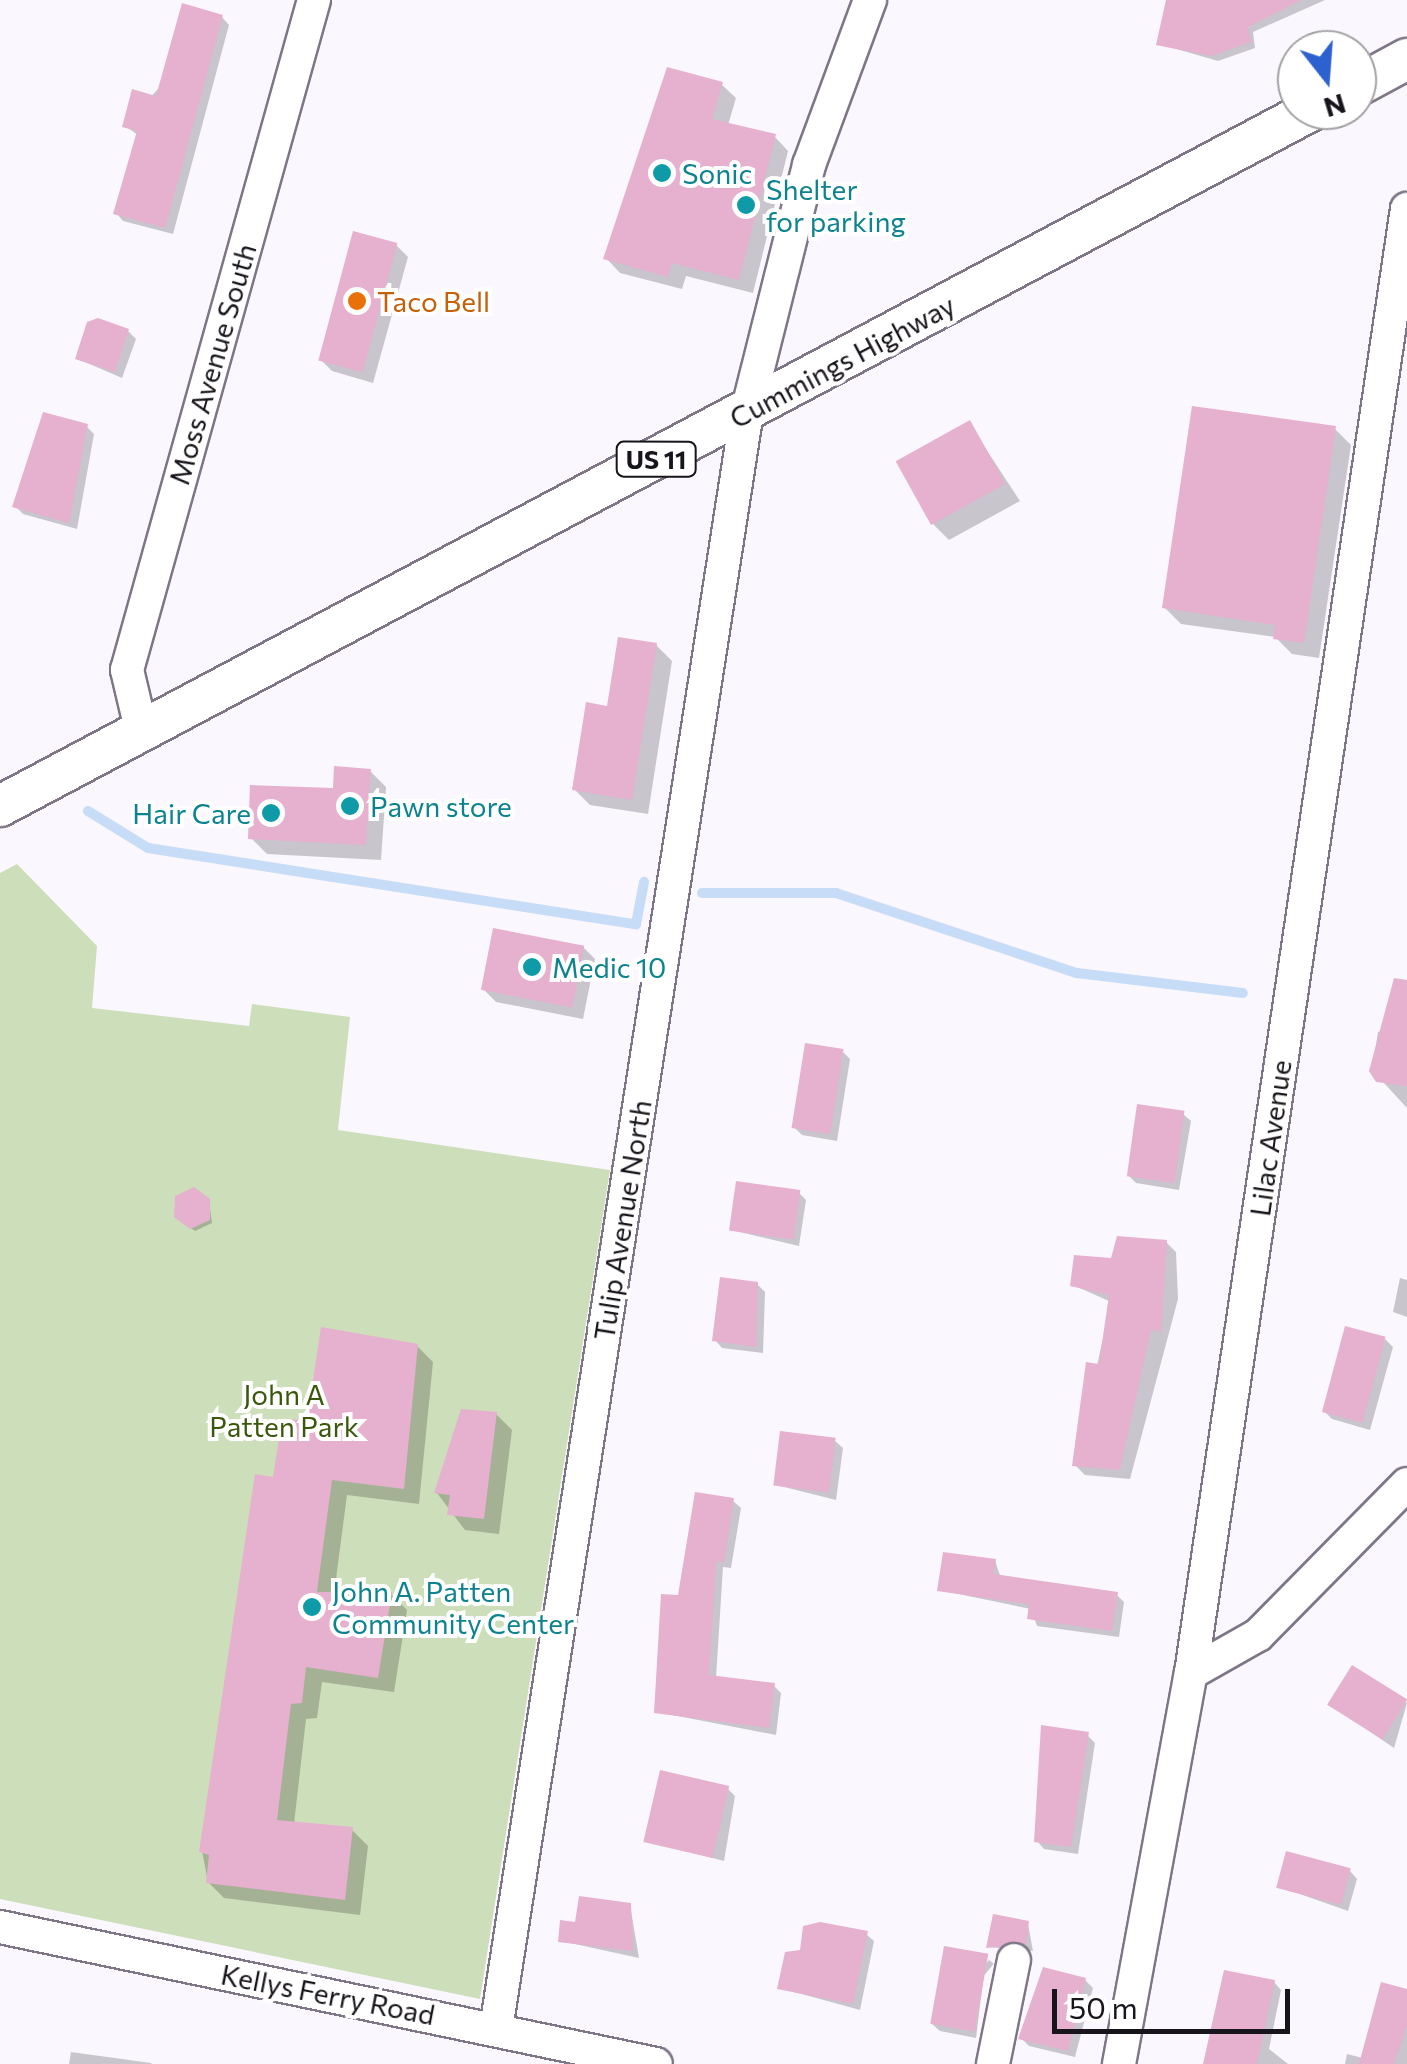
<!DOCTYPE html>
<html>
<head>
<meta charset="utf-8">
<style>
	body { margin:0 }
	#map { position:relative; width:1407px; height:2064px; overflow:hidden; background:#fbf7ff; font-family:Commissioner,sans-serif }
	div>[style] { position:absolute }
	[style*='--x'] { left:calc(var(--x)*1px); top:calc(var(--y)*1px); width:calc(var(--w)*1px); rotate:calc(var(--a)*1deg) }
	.green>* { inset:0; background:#cddeba }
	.shadow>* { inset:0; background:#0003; transform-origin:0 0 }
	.stream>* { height:10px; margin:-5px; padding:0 5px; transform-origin:5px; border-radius:5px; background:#c6dcf7 }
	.building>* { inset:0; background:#e6b0cf; transform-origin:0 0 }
	.roads { filter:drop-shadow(2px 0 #7e7687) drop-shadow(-2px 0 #7e7687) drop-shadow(0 2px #7e7687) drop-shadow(0 -2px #7e7687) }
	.minor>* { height:32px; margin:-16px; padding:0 16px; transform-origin:16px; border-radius:16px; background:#fff }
	.major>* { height:40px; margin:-20px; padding:0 20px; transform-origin:20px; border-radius:20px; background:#fff }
	.dots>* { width:28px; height:28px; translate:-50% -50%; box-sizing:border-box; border:5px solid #fff; border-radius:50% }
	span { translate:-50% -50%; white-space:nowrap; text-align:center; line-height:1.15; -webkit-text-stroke:8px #fff; paint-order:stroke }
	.shield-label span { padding:2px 8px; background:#fff; border:2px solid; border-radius:8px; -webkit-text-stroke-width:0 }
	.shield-label { font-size:25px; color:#18141b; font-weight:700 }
	.culture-label { font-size:28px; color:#0d838f }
	.left { translate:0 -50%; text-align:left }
	.right { translate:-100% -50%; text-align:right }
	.food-label { font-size:28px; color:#c56008 }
	.street-label { font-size:28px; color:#18141b }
	.park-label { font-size:28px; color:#3b570b }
	.north { position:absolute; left:1277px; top:30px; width:100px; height:100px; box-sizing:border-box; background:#fff; border:2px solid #a3a1a4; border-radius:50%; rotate:163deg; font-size:28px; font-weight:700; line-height:40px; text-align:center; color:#18141b }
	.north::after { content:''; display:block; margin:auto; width:35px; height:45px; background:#2e61d0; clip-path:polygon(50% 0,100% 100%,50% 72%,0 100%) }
	.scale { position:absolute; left:1052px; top:1989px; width:238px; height:45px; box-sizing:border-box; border:5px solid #18141b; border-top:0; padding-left:12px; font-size:30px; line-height:35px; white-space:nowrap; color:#18141b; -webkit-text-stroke:8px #fff; paint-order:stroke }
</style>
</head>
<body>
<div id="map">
	<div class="green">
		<div style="clip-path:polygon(17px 864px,97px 946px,92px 1008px,249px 1026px,252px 1004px,350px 1017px,338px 1130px,610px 1170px,480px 1999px,0 1899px,0 873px)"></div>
	</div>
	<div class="shadow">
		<div style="clip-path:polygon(1168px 0,1325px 0,1253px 32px,1255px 48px,1218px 61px,1159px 44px)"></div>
		<div style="clip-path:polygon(222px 17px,229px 25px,173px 234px,123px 221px,116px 213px,138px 135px,125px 126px)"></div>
		<div style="clip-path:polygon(721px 84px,736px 98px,728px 125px,774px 136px,788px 151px,753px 293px,686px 276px,682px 289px,620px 273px,606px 258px)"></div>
		<div style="clip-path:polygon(396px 245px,408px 257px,373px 383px,332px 371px,320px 359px)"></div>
		<div style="clip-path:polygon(128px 331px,136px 339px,122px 378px,78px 359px)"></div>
		<div style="clip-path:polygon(969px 423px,1020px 501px,949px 540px,933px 524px)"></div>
		<div style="clip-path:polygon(86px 426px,94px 434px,77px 529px,23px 514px,15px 506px)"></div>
		<div style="clip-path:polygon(1335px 429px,1351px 445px,1319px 658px,1292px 654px,1275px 637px,1181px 624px,1165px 608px)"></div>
		<div style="clip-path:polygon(656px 645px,672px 661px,648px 814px,590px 805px,574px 789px)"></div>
		<div style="clip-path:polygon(370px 771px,386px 787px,381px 860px,267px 854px,251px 838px)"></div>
		<div style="clip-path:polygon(583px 947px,595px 959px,583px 1019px,496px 1002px,484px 990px)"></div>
		<div style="clip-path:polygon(1407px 1019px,1407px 1108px,1372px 1070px,1378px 1032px)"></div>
		<div style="clip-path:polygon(843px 1052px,850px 1059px,837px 1141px,802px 1135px,794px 1127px)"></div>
		<div style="clip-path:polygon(1183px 1114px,1191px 1121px,1179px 1190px,1136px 1183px,1128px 1175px)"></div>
		<div style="clip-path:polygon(798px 1192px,806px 1200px,799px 1246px,731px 1230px)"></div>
		<div style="clip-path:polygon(209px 1201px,212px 1223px,195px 1231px,180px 1220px)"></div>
		<div style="clip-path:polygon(1166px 1242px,1176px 1252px,1178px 1299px,1130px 1479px,1085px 1475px,1075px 1465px,1111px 1302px,1073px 1285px)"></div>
		<div style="clip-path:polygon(1400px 1278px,1407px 1280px,1407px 1317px,1393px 1312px)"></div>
		<div style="clip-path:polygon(757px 1284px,765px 1292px,763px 1353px,722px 1348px,715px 1340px)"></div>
		<div style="clip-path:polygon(1385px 1339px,1393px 1347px,1370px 1430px,1332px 1419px,1324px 1411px)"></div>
		<div style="clip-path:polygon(417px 1346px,433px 1362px,419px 1504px,347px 1495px,334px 1594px,391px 1594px,407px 1610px,394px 1692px,322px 1682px,317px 1718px,306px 1719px,294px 1824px,352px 1830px,368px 1846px,360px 1915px,224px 1898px,208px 1882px,202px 1851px,276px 1480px,309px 1423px)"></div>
		<div style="clip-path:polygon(496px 1414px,512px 1430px,499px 1534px,465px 1530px,437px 1493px)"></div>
		<div style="clip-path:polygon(835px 1441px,843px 1448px,836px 1500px,776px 1485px)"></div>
		<div style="clip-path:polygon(733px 1501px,741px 1508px,731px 1568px,723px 1567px,716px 1678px,774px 1686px,781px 1693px,776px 1735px,657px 1712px,681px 1598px)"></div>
		<div style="clip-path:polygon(995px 1561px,1001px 1578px,1117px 1595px,1124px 1602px,1119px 1637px,1037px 1626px,1031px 1609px,939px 1590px)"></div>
		<div style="clip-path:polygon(1353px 1668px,1407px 1703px,1394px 1748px,1329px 1704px)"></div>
		<div style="clip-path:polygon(1087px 1735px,1095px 1743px,1078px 1854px,1044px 1849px,1037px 1841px)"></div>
		<div style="clip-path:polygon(727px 1788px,735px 1796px,724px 1861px,651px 1842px)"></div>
		<div style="clip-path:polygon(1350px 1871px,1357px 1879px,1348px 1911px,1280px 1887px)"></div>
		<div style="clip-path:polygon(630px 1905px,639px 1958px,561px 1941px)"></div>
		<div style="clip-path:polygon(1028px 1924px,1033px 1951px,988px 1947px)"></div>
		<div style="clip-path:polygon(866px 1934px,874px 1941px,860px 2010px,780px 1988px)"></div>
		<div style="clip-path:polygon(986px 1957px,976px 2038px,940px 2031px,932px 2024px)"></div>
		<div style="left:989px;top:1960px;width:6px;height:79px;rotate:39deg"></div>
		<div style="clip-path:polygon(1085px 1980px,1093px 1988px,1075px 2057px,1029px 2046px,1021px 2038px)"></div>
		<div style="clip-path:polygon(1274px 1982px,1281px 1990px,1269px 2049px,1288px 2064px,1206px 2064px)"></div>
		<div style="clip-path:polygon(1407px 1991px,1407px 2064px,1345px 2064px,1347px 2054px,1363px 2058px)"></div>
		<div style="clip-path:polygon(71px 2052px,151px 2063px,152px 2064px,69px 2064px)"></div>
	</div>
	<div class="stream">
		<div style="--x:88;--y:811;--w:70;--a:31.7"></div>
		<div style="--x:148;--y:848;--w:494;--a:8.9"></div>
		<div style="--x:636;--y:924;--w:43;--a:-79.2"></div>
		<div style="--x:702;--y:893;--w:134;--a:0"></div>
		<div style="--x:836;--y:893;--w:254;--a:18.4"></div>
		<div style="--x:1077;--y:973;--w:167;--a:6.9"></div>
	</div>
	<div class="building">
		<div style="clip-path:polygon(1166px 0,1301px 0,1248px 27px,1251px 42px,1211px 56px,1156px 45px)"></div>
		<div style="clip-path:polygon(182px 3px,223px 15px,165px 228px,113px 214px,137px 131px,122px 127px,132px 89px,156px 96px)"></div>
		<div style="clip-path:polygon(667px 67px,723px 82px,712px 119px,776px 134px,739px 280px,672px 263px,668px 277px,603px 259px)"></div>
		<div style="left:353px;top:231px;width:46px;height:134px;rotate:15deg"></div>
		<div style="clip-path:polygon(98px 318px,129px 329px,115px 372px,75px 359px,87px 322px)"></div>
		<div style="clip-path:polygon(1192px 406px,1336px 426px,1304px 643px,1273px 639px,1275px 625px,1162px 608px)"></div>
		<div style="clip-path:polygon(43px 412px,88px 424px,69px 523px,12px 507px)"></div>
		<div style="left:970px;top:420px;width:73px;height:85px;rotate:61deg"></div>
		<div style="clip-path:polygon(618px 637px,657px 643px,632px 800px,572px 790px,586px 702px,607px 706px)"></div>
		<div style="clip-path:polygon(334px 766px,371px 769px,366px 845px,248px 839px,250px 785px,333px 788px)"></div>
		<div style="left:493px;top:928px;width:93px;height:63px;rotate:11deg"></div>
		<div style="clip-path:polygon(1394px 978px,1407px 980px,1407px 1086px,1376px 1082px,1369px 1071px)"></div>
		<div style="left:805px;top:1043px;width:39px;height:86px;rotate:9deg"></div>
		<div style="left:1137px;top:1104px;width:48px;height:73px;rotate:8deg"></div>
		<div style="left:736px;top:1181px;width:65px;height:50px;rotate:8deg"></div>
		<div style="clip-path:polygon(194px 1187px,210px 1199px,210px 1220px,190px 1229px,174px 1217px,175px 1196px)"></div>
		<div style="clip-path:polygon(1117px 1236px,1167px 1240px,1161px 1332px,1151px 1330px,1120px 1470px,1072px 1466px,1086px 1362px,1099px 1364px,1109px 1295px,1070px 1286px,1074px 1255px,1111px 1258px)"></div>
		<div style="clip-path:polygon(720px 1277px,758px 1282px,756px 1347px,712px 1341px)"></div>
		<div style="left:1345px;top:1326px;width:42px;height:89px;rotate:15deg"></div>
		<div style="clip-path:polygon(321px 1327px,418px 1344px,404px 1489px,332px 1480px,317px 1592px,392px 1592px,378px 1678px,306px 1667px,302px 1703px,291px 1704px,277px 1820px,353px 1827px,345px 1900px,206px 1883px,209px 1855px,199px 1852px,255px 1474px,273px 1477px,282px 1419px,307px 1420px)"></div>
		<div style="clip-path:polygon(461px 1409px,497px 1412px,484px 1519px,447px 1515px,450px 1495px,434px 1493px)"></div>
		<div style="left:780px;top:1431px;width:56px;height:55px;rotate:7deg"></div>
		<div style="clip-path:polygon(695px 1492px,734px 1498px,724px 1562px,716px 1561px,709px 1675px,775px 1683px,769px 1728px,654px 1713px,661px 1594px,678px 1595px)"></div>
		<div style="clip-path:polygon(943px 1552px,996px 1559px,994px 1574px,1118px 1592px,1112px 1631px,1027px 1619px,1029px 1604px,937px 1591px)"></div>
		<div style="left:1352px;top:1665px;width:65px;height:47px;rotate:32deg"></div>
		<div style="clip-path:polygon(1041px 1725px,1089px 1732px,1071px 1847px,1034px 1842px)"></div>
		<div style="left:660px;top:1770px;width:71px;height:74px;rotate:13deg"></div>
		<div style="left:1286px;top:1851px;width:67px;height:38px;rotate:15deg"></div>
		<div style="clip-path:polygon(579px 1896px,631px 1903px,633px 1951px,558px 1942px,560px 1920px,575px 1922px)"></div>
		<div style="clip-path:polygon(993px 1914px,1029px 1921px,1026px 1944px,986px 1948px)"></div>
		<div style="clip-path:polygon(820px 1922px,868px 1931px,853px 2004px,777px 1989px,785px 1952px,800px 1950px,803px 1926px)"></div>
		<div style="left:944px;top:1946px;width:45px;height:79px;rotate:10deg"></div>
		<div style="clip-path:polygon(1043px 1967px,1086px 1978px,1068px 2051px,1018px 2039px)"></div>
		<div style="clip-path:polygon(1224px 1970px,1275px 1980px,1257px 2064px,1203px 2064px)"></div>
		<div style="clip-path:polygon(1381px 1982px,1407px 1989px,1407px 2026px,1394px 2064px,1359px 2064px)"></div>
	</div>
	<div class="roads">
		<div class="minor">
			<div style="--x:141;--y:729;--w:61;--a:-103.3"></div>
			<div style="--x:127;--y:670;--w:696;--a:-74.41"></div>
			<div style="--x:1191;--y:1673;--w:77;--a:-29.6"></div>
			<div style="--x:1258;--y:1635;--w:212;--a:-45.4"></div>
			<div style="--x:0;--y:1927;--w:670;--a:11.8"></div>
			<div style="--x:496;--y:2029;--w:1636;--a:-81.18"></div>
			<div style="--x:747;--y:412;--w:255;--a:-75.9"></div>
			<div style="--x:809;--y:165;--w:176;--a:-69.7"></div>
			<div style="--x:993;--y:2064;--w:106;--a:-78.6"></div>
			<div style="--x:1119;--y:2064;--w:398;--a:-79.6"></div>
			<div style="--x:1191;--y:1673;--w:1480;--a:-81.61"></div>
		</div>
		<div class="major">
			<div style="--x:1357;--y:86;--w:57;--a:-28.4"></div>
			<div style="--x:0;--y:806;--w:1485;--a:-27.95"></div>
		</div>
	</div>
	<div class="dots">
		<div style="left:662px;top:173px;background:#0f9aa8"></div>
		<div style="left:746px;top:205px;background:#0f9aa8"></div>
		<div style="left:357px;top:301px;background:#e8710a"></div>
		<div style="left:350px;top:806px;background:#0f9aa8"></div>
		<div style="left:271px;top:813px;background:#0f9aa8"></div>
		<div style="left:532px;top:967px;background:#0f9aa8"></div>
		<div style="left:312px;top:1607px;background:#0f9aa8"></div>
	</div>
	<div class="shield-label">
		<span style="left:656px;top:459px">US 11</span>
	</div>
	<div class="culture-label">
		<span class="left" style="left:682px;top:173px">Sonic</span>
		<span class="left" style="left:766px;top:205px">Shelter<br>for parking</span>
		<span class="left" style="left:370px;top:806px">Pawn store</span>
		<span class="right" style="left:251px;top:813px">Hair Care</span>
		<span class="left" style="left:552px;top:967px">Medic 10</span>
		<span class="left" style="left:332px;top:1607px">John A. Patten<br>Community Center</span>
	</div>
	<div class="food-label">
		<span class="left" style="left:377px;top:301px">Taco Bell</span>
	</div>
	<div class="street-label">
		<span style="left:842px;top:361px;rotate:-28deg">Cummings Highway</span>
		<span style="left:212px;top:364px;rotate:-74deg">Moss Avenue South</span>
		<span style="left:1270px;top:1138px;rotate:-82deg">Lilac Avenue</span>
		<span style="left:622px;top:1220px;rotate:-81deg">Tulip Avenue North</span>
		<span style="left:328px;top:1994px;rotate:11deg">Kellys Ferry Road</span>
	</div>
	<div class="park-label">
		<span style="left:284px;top:1410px">John A<br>Patten Park</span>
	</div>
	<div class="north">N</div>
	<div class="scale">50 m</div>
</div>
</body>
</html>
